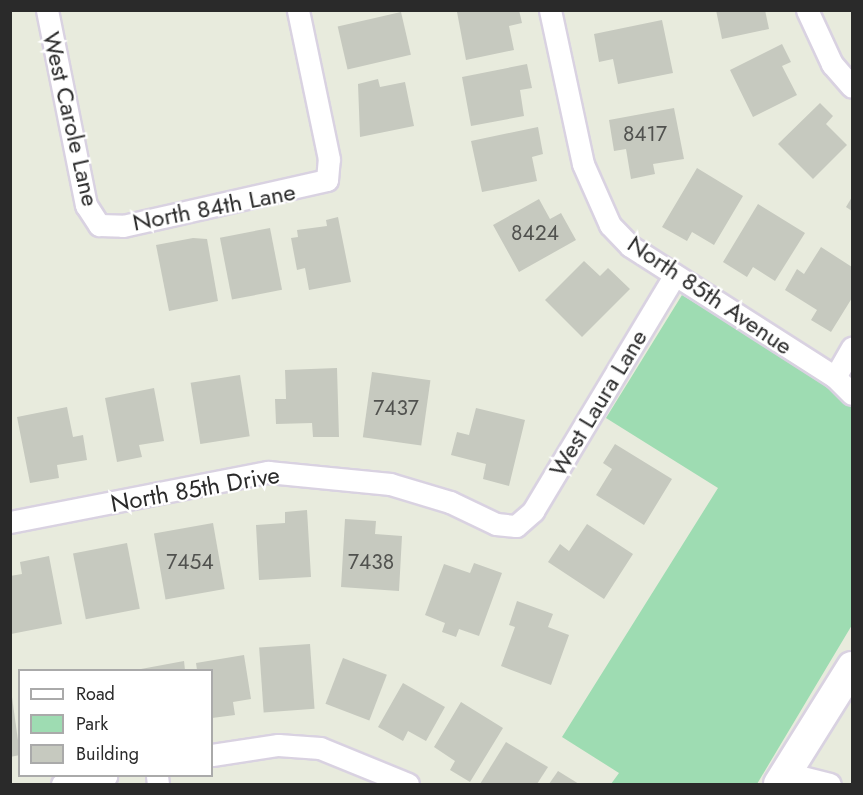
<!DOCTYPE html>
<html>
<head>
<meta charset="utf-8">
<style>
	body { margin:0 }
	#map { position:relative; width:863px; height:795px; overflow:hidden; background:#e8ebdd; font-family:Jost,sans-serif }
	div>[style] { position:absolute }
	[style*='--x'] { left:calc(var(--x)*1px); top:calc(var(--y)*1px); width:calc(var(--w)*1px); rotate:calc(var(--a)*1deg) }
	.green>* { inset:0; background:#9edcb2 }
	.building>* { inset:0; background:#c6c9bf; transform-origin:0 0 }
	.roads { filter:drop-shadow(2px 0 #d9d2e1) drop-shadow(-2px 0 #d9d2e1) drop-shadow(0 2px #d9d2e1) drop-shadow(0 -2px #d9d2e1) }
	.street>* { height:21px; margin:-10.5px; padding:0 10.5px; transform-origin:10.5px; border-radius:10.5px; background:#fff }
	.secondary>* { height:30px; margin:-15px; padding:0 15px; transform-origin:15px; border-radius:15px; background:#fff }
	span { translate:-50% -50%; white-space:nowrap; text-align:center; line-height:1.15; -webkit-text-stroke:4.5px #fff; paint-order:stroke }
	.number-label { font-size:21px; color:#51524f }
	.number-label span { -webkit-text-stroke-width:0 }
	.street-label { font-size:24px; color:#2a2a2a }
	.frame { position:absolute; inset:0; border:12px solid #2a2a2a; pointer-events:none }
	.legend { position:absolute; left:18px; top:669px; width:195px; height:108px; box-sizing:border-box; background:#fff; border:2px solid #aaa; margin:0; padding:8px 10px; list-style:none; font-size:18px; color:#2a2a2a }
	.legend li { display:flex; align-items:center; gap:12px; height:30px }
	.legend b { width:30px; border:2px solid #aaa }
</style>
</head>
<body>
<div id="map">
	<div class="green">
		<div style="clip-path:polygon(682px 295px,825px 382px,852px 406px,852px 625px,757px 784px,611px 784px,619px 773px,562px 737px,718px 488px,606px 418px)"></div>
	</div>
	<div class="building">
		<div style="clip-path:polygon(519px 10px,522px 23px,509px 26px,514px 50px,466px 60px,457px 12px)"></div>
		<div style="clip-path:polygon(716px 10px,765px 10px,769px 29px,722px 39px)"></div>
		<div style="left:401px;top:12px;width:44px;height:65px;rotate:77deg"></div>
		<div style="clip-path:polygon(662px 20px,673px 73px,618px 84px,613px 59px,599px 62px,594px 34px)"></div>
		<div style="clip-path:polygon(782px 44px,791px 62px,782px 66px,797px 95px,753px 117px,730px 70px)"></div>
		<div style="clip-path:polygon(527px 64px,532px 88px,520px 90px,524px 116px,471px 126px,462px 77px)"></div>
		<div style="clip-path:polygon(378px 79px,380px 87px,405px 82px,414px 126px,360px 137px,358px 84px)"></div>
		<div style="clip-path:polygon(820px 103px,833px 116px,826px 124px,847px 145px,813px 179px,778px 144px)"></div>
		<div style="clip-path:polygon(674px 108px,684px 159px,653px 164px,655px 174px,631px 179px,626px 149px,614px 151px,609px 120px)"></div>
		<div style="clip-path:polygon(538px 127px,543px 154px,532px 157px,537px 181px,482px 192px,471px 141px)"></div>
		<div style="clip-path:polygon(697px 168px,743px 196px,714px 245px,692px 232px,687px 241px,662px 227px)"></div>
		<div style="clip-path:polygon(852px 197px,852px 211px,846px 207px)"></div>
		<div style="clip-path:polygon(539px 199px,550px 219px,561px 213px,576px 240px,519px 272px,493px 225px)"></div>
		<div style="clip-path:polygon(758px 204px,805px 233px,775px 281px,753px 267px,747px 277px,723px 262px)"></div>
		<div style="clip-path:polygon(338px 217px,351px 282px,309px 290px,305px 268px,297px 270px,291px 238px,298px 237px,297px 230px,327px 226px,326px 220px)"></div>
		<div style="left:270px;top:228px;width:63px;height:51px;rotate:79deg"></div>
		<div style="clip-path:polygon(193px 238px,207px 239px,218px 301px,169px 311px,156px 245px)"></div>
		<div style="clip-path:polygon(821px 247px,852px 267px,852px 298px,831px 332px,811px 320px,817px 310px,785px 290px,797px 269px,804px 274px)"></div>
		<div style="clip-path:polygon(584px 261px,600px 276px,608px 268px,630px 289px,582px 337px,545px 300px)"></div>
		<div style="clip-path:polygon(337px 368px,339px 437px,313px 437px,312px 423px,276px 424px,275px 399px,286px 399px,285px 370px)"></div>
		<div style="left:372px;top:372px;width:59px;height:66px;rotate:8deg"></div>
		<div style="left:240px;top:375px;width:62px;height:50px;rotate:81deg"></div>
		<div style="clip-path:polygon(154px 388px,164px 441px,139px 445px,142px 457px,117px 462px,105px 398px)"></div>
		<div style="clip-path:polygon(67px 407px,73px 437px,83px 435px,87px 460px,57px 465px,59px 478px,30px 483px,17px 417px)"></div>
		<div style="clip-path:polygon(476px 408px,525px 420px,509px 486px,483px 479px,486px 464px,451px 455px,457px 432px,469px 435px)"></div>
		<div style="clip-path:polygon(615px 444px,672px 479px,644px 525px,596px 495px,612px 469px,603px 463px)"></div>
		<div style="clip-path:polygon(307px 510px,311px 577px,259px 580px,256px 525px,285px 523px,285px 512px)"></div>
		<div style="clip-path:polygon(345px 519px,376px 521px,375px 534px,402px 536px,399px 591px,341px 587px)"></div>
		<div style="left:213px;top:523px;width:67px;height:60px;rotate:80deg"></div>
		<div style="clip-path:polygon(587px 524px,633px 554px,604px 599px,548px 562px,560px 544px,569px 551px)"></div>
		<div style="left:127px;top:543px;width:67px;height:55px;rotate:79deg"></div>
		<div style="clip-path:polygon(49px 556px,62px 624px,11px 634px,10px 576px,22px 574px,20px 562px)"></div>
		<div style="clip-path:polygon(474px 563px,502px 573px,479px 636px,459px 629px,456px 637px,442px 632px,445px 623px,425px 615px,444px 564px,470px 573px)"></div>
		<div style="clip-path:polygon(517px 601px,553px 614px,548px 627px,569px 635px,551px 685px,501px 666px,515px 627px,509px 625px)"></div>
		<div style="left:310px;top:644px;width:65px;height:51px;rotate:86deg"></div>
		<div style="clip-path:polygon(244px 655px,251px 699px,233px 702px,235px 715px,212px 718px,212px 670px,197px 670px,196px 663px)"></div>
		<div style="left:343px;top:658px;width:47px;height:49px;rotate:21deg"></div>
		<div style="clip-path:polygon(184px 661px,185px 670px,141px 670px,141px 669px)"></div>
		<div style="clip-path:polygon(403px 683px,445px 707px,426px 741px,408px 731px,403px 741px,378px 727px)"></div>
		<div style="clip-path:polygon(12px 697px,20px 755px,10px 757px,10px 697px)"></div>
		<div style="clip-path:polygon(461px 702px,503px 728px,470px 782px,450px 770px,455px 761px,434px 747px)"></div>
		<div style="clip-path:polygon(506px 742px,548px 767px,537px 784px,480px 784px)"></div>
		<div style="clip-path:polygon(558px 771px,579px 784px,549px 784px)"></div>
	</div>
	<div class="roads">
		<div class="street">
			<div style="--x:47;--y:10;--w:199;--a:78.7"></div>
			<div style="--x:86;--y:205;--w:24;--a:57"></div>
			<div style="--x:99;--y:225;--w:24;--a:2"></div>
			<div style="--x:123;--y:226;--w:209;--a:-12.7"></div>
			<div style="--x:327;--y:180;--w:21;--a:-85"></div>
			<div style="--x:329;--y:159;--w:152;--a:-101.8"></div>
			<div style="--x:550;--y:10;--w:157;--a:77.9"></div>
			<div style="--x:583;--y:164;--w:67;--a:66.1"></div>
			<div style="--x:610;--y:225;--w:29;--a:46"></div>
			<div style="--x:630;--y:246;--w:243;--a:32.6"></div>
			<div style="--x:835;--y:377;--w:24;--a:45"></div>
			<div style="--x:807;--y:10;--w:60;--a:65.2"></div>
			<div style="--x:832;--y:64;--w:30;--a:49"></div>
			<div style="--x:835;--y:377;--w:34;--a:-60"></div>
			<div style="--x:10;--y:522;--w:263;--a:-11"></div>
			<div style="--x:268;--y:472;--w:123;--a:5.6"></div>
			<div style="--x:390;--y:484;--w:63;--a:16.7"></div>
			<div style="--x:450;--y:502;--w:51;--a:25.6"></div>
			<div style="--x:496;--y:524;--w:20;--a:6"></div>
			<div style="--x:516;--y:526;--w:23;--a:-41"></div>
			<div style="--x:533;--y:511;--w:275;--a:-59"></div>
			<div style="--x:212;--y:755;--w:67;--a:-8.6"></div>
			<div style="--x:278;--y:745;--w:42;--a:4.1"></div>
			<div style="--x:320;--y:748;--w:95;--a:22.2"></div>
			<div style="--x:786;--y:773;--w:45;--a:14"></div>
			<div style="--x:157;--y:776;--w:8;--a:83"></div>
			<div style="--x:62;--y:784;--w:45;--a:-10.3"></div>
		</div>
		<div class="secondary">
			<div style="--x:779;--y:784;--w:138;--a:-58"></div>
		</div>
	</div>
	<div class="number-label">
		<span style="left:645px;top:134px">8417</span>
		<span style="left:535px;top:233px">8424</span>
		<span style="left:396px;top:408px">7437</span>
		<span style="left:190px;top:562px">7454</span>
		<span style="left:371px;top:562px">7438</span>
	</div>
	<div class="street-label">
		<span style="left:71px;top:119px;rotate:77deg">West Carole Lane</span>
		<span style="left:214px;top:207px;rotate:-11deg">North 84th Lane</span>
		<span style="left:710px;top:295px;rotate:34deg">North 85th Avenue</span>
		<span style="left:598px;top:403px;rotate:-59deg">West Laura Lane</span>
		<span style="left:195px;top:489px;rotate:-10deg">North 85th Drive</span>
	</div>
	<div class="frame"></div>
	<ul class="legend">
	<li><b style="height:8px;background:#fff"></b>Road</li>
	<li><b style="height:16px;background:#9edcb2"></b>Park</li>
	<li><b style="height:16px;background:#c6c9bf"></b>Building</li>
	</ul>
</div>
</body>
</html>
